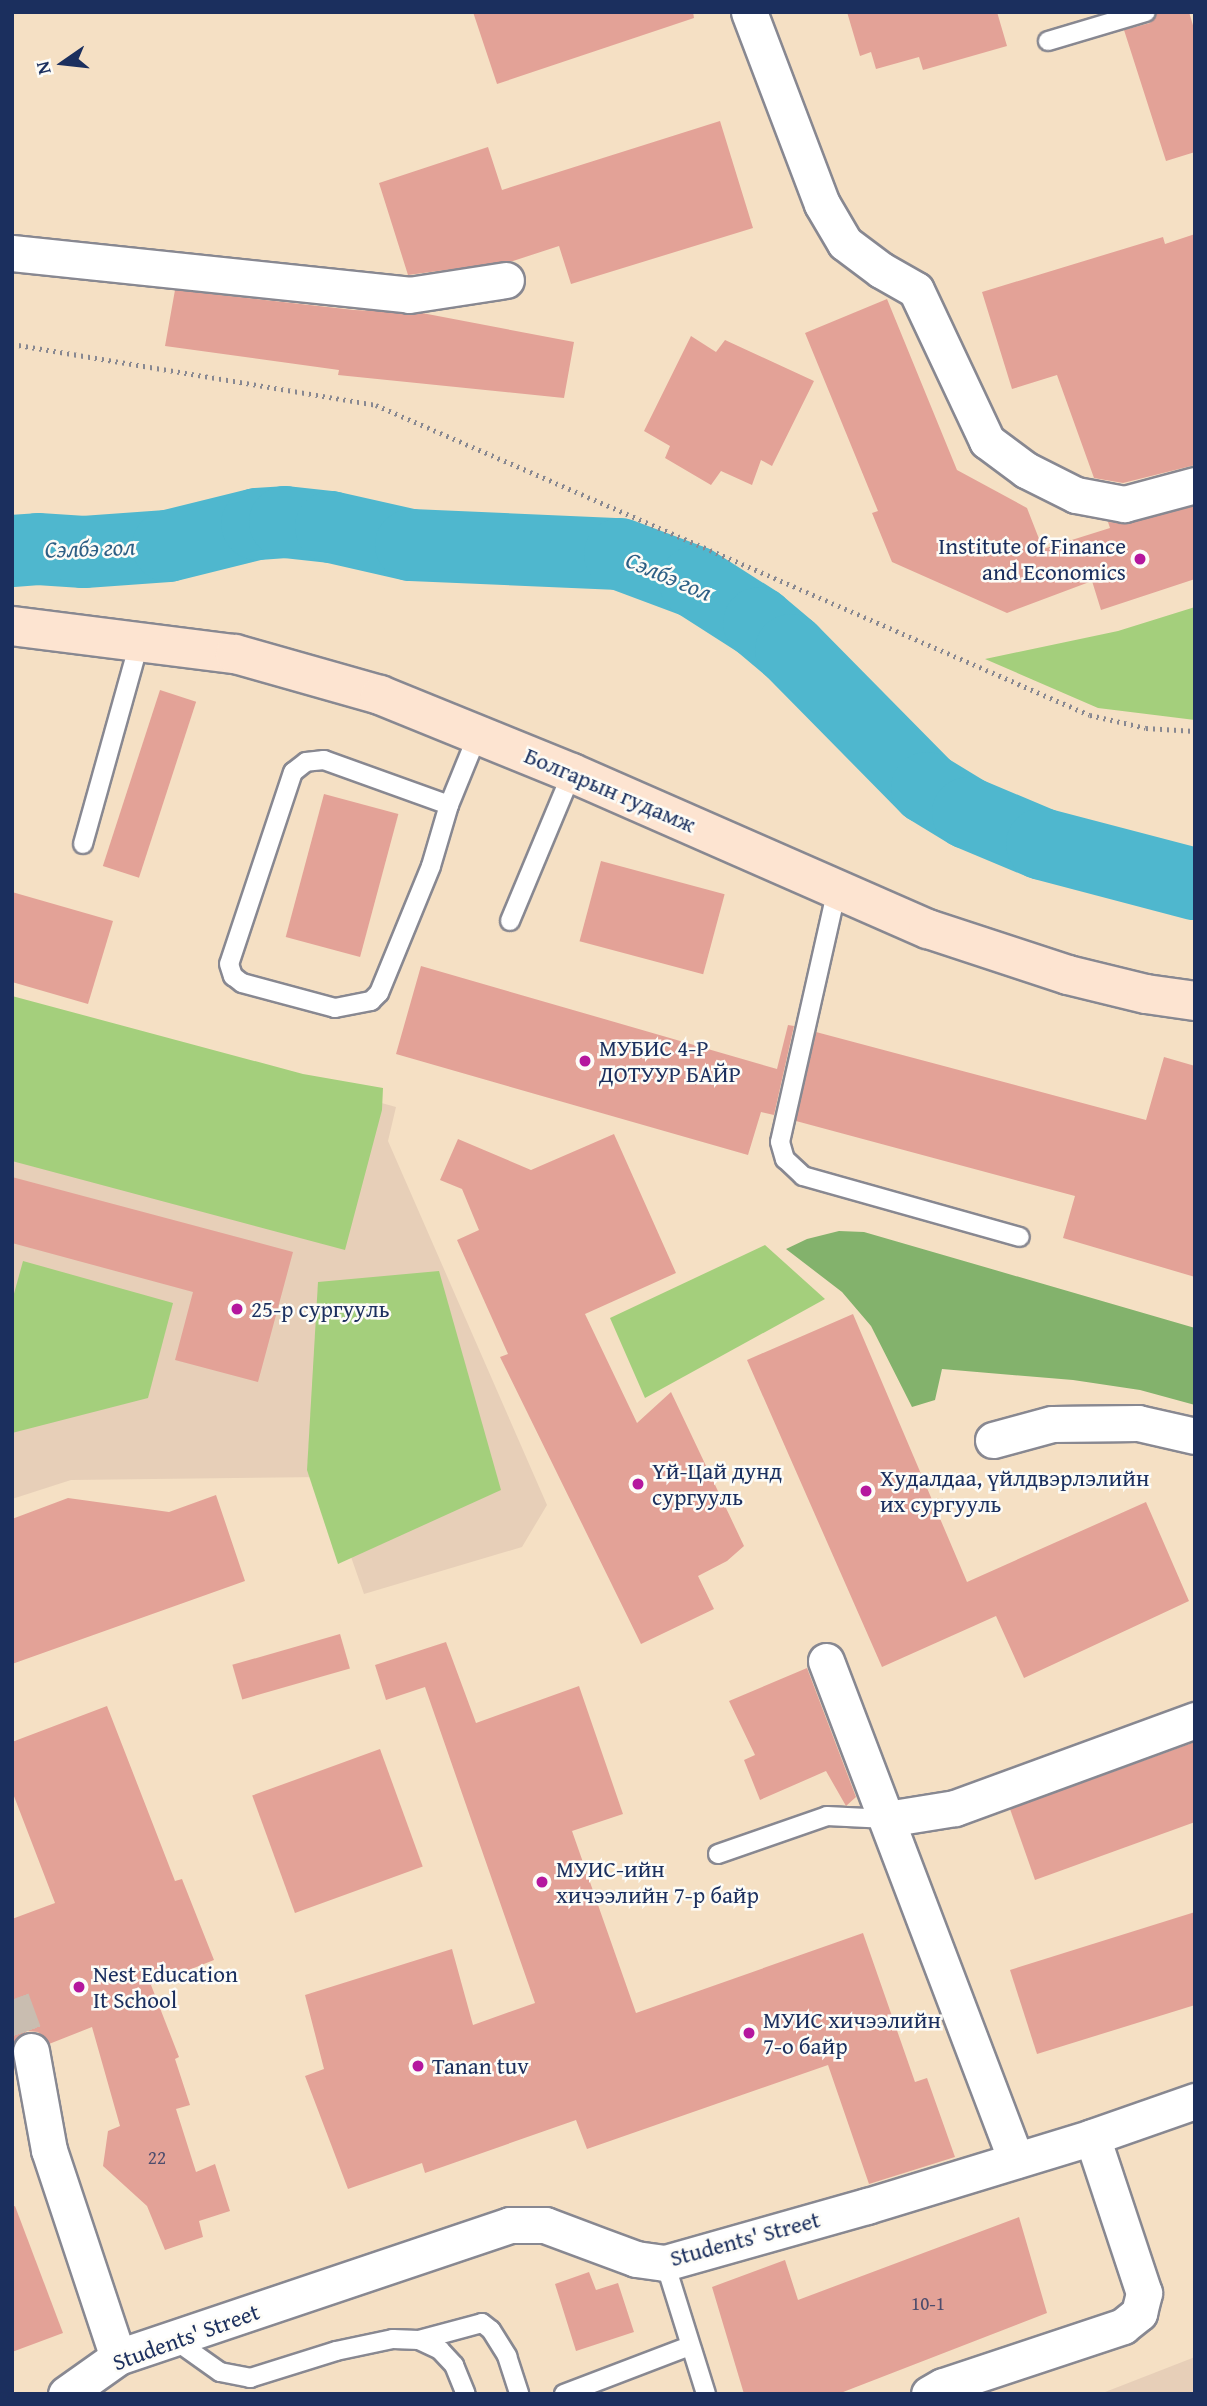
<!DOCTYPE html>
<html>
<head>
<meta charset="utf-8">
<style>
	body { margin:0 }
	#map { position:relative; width:1207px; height:2406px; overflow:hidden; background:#f5e0c4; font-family:"Gentium Book Plus",serif }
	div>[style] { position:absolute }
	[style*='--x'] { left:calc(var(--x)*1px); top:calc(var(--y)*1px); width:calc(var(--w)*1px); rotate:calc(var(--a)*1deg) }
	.built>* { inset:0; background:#e7cfb8 }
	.green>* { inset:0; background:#a4cf7c }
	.forest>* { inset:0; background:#83b26c }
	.river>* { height:72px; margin:-36px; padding:0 36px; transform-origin:36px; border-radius:36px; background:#4fb7ce }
	.building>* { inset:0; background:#e3a297; transform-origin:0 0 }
	.street-tunnel>* { height:35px; margin-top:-17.5px; transform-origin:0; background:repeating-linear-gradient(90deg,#c9bdb0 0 35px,transparent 0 53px) }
	.path>* { height:4.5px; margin-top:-2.25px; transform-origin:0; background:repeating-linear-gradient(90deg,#888891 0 2px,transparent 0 7px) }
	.roads { filter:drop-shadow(2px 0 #888891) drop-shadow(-2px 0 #888891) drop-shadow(0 2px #888891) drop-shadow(0 -2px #888891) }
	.lane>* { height:18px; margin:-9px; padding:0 9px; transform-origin:9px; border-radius:9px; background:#fff }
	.street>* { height:35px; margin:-17.5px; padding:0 17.5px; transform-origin:17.5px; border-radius:17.5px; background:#fff }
	.secondary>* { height:38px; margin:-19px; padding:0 19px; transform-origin:19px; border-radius:19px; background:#fde4d1 }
	.dots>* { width:19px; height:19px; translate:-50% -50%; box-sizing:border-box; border:4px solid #fdfcf7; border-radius:50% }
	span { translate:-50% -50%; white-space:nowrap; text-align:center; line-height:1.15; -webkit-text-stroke:5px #fdfcf7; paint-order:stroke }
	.number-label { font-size:19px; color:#4d4c6c }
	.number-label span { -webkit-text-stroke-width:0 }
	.poi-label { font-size:23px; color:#1b2f5e }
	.right { translate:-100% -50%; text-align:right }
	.left { translate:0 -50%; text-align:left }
	.street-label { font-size:23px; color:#1b2f5e }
	.water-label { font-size:24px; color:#2d5f85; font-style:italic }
	.frame { position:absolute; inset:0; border:14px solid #1b2f5e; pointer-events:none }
	.north { position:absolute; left:28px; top:28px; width:70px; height:70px; -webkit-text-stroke:5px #fdfcf7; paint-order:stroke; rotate:256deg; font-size:19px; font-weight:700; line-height:28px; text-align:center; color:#1b2f5e }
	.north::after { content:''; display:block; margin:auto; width:24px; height:32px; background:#1b2f5e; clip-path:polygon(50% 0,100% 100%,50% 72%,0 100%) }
</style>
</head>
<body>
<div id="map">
	<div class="built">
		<div style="clip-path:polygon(12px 1001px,396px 1107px,388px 1141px,547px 1505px,522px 1547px,364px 1594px,323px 1477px,71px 1480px,12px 1499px)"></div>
		<div style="clip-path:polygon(1195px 2357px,1195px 2394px,1100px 2394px)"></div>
	</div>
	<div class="green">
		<div style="clip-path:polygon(1195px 607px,1195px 720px,1098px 708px,985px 659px,1118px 631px)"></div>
		<div style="clip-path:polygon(12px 996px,303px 1074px,383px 1088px,382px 1110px,345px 1250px,12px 1161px)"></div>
		<div style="clip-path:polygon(765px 1245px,825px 1299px,645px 1398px,610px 1318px)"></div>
		<div style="clip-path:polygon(23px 1261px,173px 1303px,148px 1398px,12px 1433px,12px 1301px)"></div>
		<div style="clip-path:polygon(439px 1271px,501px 1490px,338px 1564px,307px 1470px,318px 1282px)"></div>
	</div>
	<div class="forest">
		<div style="clip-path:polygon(839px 1231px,864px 1232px,1195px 1328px,1195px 1405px,1140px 1390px,1073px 1380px,942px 1369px,935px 1400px,912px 1407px,871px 1326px,842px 1292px,786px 1249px,807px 1239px)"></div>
	</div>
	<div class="river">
		<div style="--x:12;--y:551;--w:26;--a:-4"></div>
		<div style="--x:38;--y:549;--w:46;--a:3.7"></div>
		<div style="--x:84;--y:552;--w:84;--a:-4.1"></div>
		<div style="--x:168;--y:546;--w:92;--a:-13.9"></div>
		<div style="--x:257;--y:524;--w:28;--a:-4"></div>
		<div style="--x:285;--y:522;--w:46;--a:6.2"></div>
		<div style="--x:331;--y:527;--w:82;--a:12.7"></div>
		<div style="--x:411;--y:545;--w:209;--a:2.5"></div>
		<div style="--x:620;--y:554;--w:80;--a:20.5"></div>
		<div style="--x:695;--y:582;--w:76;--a:32.6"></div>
		<div style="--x:759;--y:623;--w:42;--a:40.2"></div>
		<div style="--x:791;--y:650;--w:194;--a:45.4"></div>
		<div style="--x:927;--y:788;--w:48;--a:31.4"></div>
		<div style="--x:968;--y:813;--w:80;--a:22.7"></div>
		<div style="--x:1042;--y:844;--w:158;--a:14.7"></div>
	</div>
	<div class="building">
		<div style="clip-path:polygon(473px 12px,693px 12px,694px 18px,497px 84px)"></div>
		<div style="clip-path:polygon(847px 12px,997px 12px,1007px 46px,923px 70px,919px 57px,876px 69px,871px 52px,860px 56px)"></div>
		<div style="clip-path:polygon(1157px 12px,1189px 12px,1195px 32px,1195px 152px,1166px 161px,1124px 30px,1150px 23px)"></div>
		<div style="clip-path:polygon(720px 121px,753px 228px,571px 284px,559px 246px,513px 261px,408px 275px,379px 183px,488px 147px,502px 190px)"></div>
		<div style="clip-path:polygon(1195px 234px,1195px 465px,1123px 483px,1094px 478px,1057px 375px,1012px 389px,982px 292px,1163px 237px,1165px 244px)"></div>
		<div style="clip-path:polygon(175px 290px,354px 310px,422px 313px,574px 342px,564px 398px,338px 375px,339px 370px,165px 346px)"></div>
		<div style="clip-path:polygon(887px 299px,957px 470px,1027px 508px,1043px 549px,1110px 528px,1108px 522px,1129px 523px,1195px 506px,1195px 579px,1101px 610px,1092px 581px,1007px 613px,892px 562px,872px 513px,878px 511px,805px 333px)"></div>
		<div style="clip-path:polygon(691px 336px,716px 352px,725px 340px,814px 381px,772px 466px,761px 460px,752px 485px,721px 471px,711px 485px,665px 458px,670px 446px,644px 431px)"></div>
		<div style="left:160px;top:690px;width:38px;height:185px;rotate:18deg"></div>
		<div style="left:324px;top:794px;width:77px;height:148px;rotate:15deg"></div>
		<div style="left:601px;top:861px;width:128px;height:83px;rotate:15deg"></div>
		<div style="clip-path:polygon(12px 892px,113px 921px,88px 1004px,12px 982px)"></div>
		<div style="clip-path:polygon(421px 966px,777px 1069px,788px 1025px,794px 1026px,774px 1115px,761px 1112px,748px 1155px,396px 1054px)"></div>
		<div style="clip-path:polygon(816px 1032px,1146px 1120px,1164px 1057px,1195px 1066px,1195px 1277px,1063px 1238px,1075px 1196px,796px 1121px)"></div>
		<div style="clip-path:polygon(614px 1134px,676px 1273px,585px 1314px,637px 1423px,671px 1392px,744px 1546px,727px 1561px,698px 1576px,714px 1609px,641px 1644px,500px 1357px,508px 1354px,457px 1240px,479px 1230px,462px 1189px,440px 1180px,458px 1139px,531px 1170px)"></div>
		<div style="clip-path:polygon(12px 1177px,293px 1252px,258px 1382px,175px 1360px,193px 1292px,12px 1243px)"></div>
		<div style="clip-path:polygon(853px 1314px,967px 1582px,1146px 1502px,1189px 1601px,1024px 1678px,996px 1616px,882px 1667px,747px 1360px)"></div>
		<div style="clip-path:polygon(216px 1495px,245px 1581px,12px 1664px,12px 1519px,68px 1498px,169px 1512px)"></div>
		<div style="left:340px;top:1634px;width:36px;height:112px;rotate:74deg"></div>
		<div style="clip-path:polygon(446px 1642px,476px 1723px,579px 1686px,623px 1814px,572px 1831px,636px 2013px,863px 1933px,915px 2082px,927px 2078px,955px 2157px,869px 2184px,828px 2065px,587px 2149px,576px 2120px,425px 2173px,422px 2163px,348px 2189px,305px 2076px,324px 2069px,305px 1995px,452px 1949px,473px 2025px,535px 2003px,425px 1687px,386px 1700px,375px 1665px)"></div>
		<div style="clip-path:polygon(807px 1668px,856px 1797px,846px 1806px,826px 1771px,760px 1800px,744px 1760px,755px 1755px,729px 1701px)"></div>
		<div style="clip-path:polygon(107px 1706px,175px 1881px,182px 1879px,214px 1960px,151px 1985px,179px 2057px,175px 2059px,190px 2105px,176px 2109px,196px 2172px,215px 2164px,230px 2211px,199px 2221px,203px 2237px,165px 2250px,147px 2206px,103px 2166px,108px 2131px,120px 2126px,92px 2027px,49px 2044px,38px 2032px,27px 2031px,12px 2044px,12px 1919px,55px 1903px,12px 1791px,12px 1742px)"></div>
		<div style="clip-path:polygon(1195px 1742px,1195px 1822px,1035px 1880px,1010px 1809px)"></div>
		<div style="left:380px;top:1749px;width:125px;height:136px;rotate:70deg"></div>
		<div style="clip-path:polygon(1195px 1912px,1195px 2005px,1037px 2054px,1010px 1970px)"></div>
		<div style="clip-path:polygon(15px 2206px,63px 2333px,12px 2352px,12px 2207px)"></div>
		<div style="clip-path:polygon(1019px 2217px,1047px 2313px,838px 2394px,744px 2394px,712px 2287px,785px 2260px,798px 2300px)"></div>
		<div style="clip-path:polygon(589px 2272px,596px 2290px,618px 2283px,634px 2332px,576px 2351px,555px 2284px)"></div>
	</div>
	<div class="street-tunnel">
		<div style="--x:12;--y:1999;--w:55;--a:69.9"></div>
	</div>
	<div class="path">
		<div style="--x:12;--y:344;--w:369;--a:9.5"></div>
		<div style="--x:376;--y:405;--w:778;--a:23.47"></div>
		<div style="--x:1090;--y:715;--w:57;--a:13.1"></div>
		<div style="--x:1146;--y:728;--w:49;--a:3.5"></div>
	</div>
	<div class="roads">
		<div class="lane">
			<div style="--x:1048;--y:41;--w:102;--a:-16.5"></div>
			<div style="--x:449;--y:805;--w:133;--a:-160.2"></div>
			<div style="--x:324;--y:760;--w:18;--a:174"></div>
			<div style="--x:306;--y:762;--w:16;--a:142"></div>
			<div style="--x:293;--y:772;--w:202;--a:108.4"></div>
			<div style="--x:229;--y:964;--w:13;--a:72"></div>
			<div style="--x:233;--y:976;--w:11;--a:38"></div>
			<div style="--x:242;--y:983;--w:96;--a:15"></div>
			<div style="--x:335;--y:1008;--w:37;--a:-11"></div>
			<div style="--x:371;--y:1001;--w:11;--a:-45"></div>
			<div style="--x:379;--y:993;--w:137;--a:-67.7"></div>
			<div style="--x:431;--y:866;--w:64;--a:-73.6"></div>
			<div style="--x:449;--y:805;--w:77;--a:-67.8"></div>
			<div style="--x:83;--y:844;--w:208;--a:-74.4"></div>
			<div style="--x:837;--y:889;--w:259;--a:102.7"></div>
			<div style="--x:780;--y:1142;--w:18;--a:74"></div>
			<div style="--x:785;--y:1159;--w:25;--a:43"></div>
			<div style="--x:803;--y:1176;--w:225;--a:15.7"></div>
			<div style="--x:510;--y:921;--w:160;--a:-67.3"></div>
			<div style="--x:718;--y:1854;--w:115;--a:-19.2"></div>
			<div style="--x:827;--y:1816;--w:60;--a:2.9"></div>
			<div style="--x:665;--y:2263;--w:137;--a:72.6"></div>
			<div style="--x:172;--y:2338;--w:59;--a:35.3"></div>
			<div style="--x:220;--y:2372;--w:31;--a:11"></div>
			<div style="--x:250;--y:2378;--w:90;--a:-17.4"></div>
			<div style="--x:336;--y:2351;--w:58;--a:-11.9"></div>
			<div style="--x:393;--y:2339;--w:26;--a:2"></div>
			<div style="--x:419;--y:2340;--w:23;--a:25"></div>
			<div style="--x:440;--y:2350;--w:21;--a:47"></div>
			<div style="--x:454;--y:2365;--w:31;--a:68"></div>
			<div style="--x:419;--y:2340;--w:65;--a:-15.1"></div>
			<div style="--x:482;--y:2323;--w:11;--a:38"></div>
			<div style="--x:491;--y:2330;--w:31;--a:58"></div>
			<div style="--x:507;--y:2356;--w:40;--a:72"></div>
			<div style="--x:564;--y:2394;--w:135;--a:-20.9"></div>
		</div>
		<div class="street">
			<div style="--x:749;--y:12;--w:205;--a:69.2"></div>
			<div style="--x:822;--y:204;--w:45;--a:59.5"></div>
			<div style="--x:845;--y:243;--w:45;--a:36.9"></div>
			<div style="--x:881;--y:270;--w:40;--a:29.7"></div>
			<div style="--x:916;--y:290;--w:167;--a:64.8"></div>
			<div style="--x:987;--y:441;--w:49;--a:36.6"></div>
			<div style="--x:1026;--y:470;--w:56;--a:26.6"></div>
			<div style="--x:1076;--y:495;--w:49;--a:10.6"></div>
			<div style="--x:1124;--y:504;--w:73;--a:-15"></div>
			<div style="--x:12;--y:253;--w:399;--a:6"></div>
			<div style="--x:409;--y:295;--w:98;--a:-8.8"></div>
			<div style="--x:993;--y:1440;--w:61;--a:-15.2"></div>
			<div style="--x:1052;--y:1424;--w:86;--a:-0.7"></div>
			<div style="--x:1138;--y:1423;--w:58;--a:12.8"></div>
			<div style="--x:826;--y:1661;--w:534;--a:69.16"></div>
			<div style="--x:887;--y:1819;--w:69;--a:-9.2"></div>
			<div style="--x:955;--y:1808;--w:256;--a:-20.1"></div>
			<div style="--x:31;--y:2051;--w:101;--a:79.7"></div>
			<div style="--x:49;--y:2150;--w:218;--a:71.6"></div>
			<div style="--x:66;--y:2394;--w:64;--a:-35.4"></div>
			<div style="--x:118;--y:2357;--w:414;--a:-18.6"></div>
			<div style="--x:510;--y:2225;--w:35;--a:0"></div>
			<div style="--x:545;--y:2225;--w:97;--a:20.5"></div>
			<div style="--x:636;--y:2259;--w:29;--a:8"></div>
			<div style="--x:665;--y:2263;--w:210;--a:-15.8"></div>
			<div style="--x:867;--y:2206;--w:235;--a:-17"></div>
			<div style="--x:1092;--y:2137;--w:109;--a:-19.3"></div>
			<div style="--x:929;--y:2394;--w:16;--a:-30"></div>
			<div style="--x:943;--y:2386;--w:190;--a:-18.4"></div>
			<div style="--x:1123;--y:2326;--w:21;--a:-39"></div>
			<div style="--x:1139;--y:2313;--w:21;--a:-76"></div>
			<div style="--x:1144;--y:2293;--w:164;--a:-108.4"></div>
		</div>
		<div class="secondary">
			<div style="--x:12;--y:626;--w:225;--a:7.2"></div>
			<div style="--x:235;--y:654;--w:151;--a:15.8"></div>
			<div style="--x:380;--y:695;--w:207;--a:22.1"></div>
			<div style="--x:572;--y:773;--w:389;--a:23.7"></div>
			<div style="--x:928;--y:929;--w:147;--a:18.2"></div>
			<div style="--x:1068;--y:975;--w:80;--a:13.7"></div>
			<div style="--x:1146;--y:994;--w:49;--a:8.1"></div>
		</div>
	</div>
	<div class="dots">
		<div style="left:1140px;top:559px;background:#b5179e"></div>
		<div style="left:585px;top:1061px;background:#b5179e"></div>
		<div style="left:237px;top:1309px;background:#b5179e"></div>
		<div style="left:638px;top:1484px;background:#b5179e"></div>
		<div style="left:866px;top:1491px;background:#b5179e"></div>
		<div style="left:542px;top:1882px;background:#b5179e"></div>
		<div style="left:79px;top:1987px;background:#b5179e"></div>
		<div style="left:749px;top:2033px;background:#b5179e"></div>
		<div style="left:418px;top:2066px;background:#b5179e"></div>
	</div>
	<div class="number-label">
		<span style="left:157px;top:2158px">22</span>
		<span style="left:928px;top:2304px">10-1</span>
	</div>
	<div class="poi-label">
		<span class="right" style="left:1126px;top:559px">Institute of Finance<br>and Economics</span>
		<span class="left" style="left:599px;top:1061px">МУБИС 4-Р<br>ДОТУУР БАЙР</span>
		<span class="left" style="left:251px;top:1309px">25-р сургууль</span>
		<span class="left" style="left:652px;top:1484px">Үй-Цай дунд<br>сургууль</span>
		<span class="left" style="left:880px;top:1491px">Худалдаа, үйлдвэрлэлийн<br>их сургууль</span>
		<span class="left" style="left:556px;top:1882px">МУИС-ийн<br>хичээлийн 7-р байр</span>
		<span class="left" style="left:93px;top:1987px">Nest Education<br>It School</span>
		<span class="left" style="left:763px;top:2033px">МУИС хичээлийн<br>7-о байр</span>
		<span class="left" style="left:432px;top:2066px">Tanan tuv</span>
	</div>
	<div class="street-label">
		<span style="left:610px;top:790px;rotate:23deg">Болгарын гудамж</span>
		<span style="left:745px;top:2239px;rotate:-15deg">Students' Street</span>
		<span style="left:186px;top:2337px;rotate:-20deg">Students' Street</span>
	</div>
	<div class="water-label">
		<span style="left:90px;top:548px;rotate:-2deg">Сэлбэ гол</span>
		<span style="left:669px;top:576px;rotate:23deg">Сэлбэ гол</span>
	</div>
	<div class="frame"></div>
	<div class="north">N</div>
</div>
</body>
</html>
